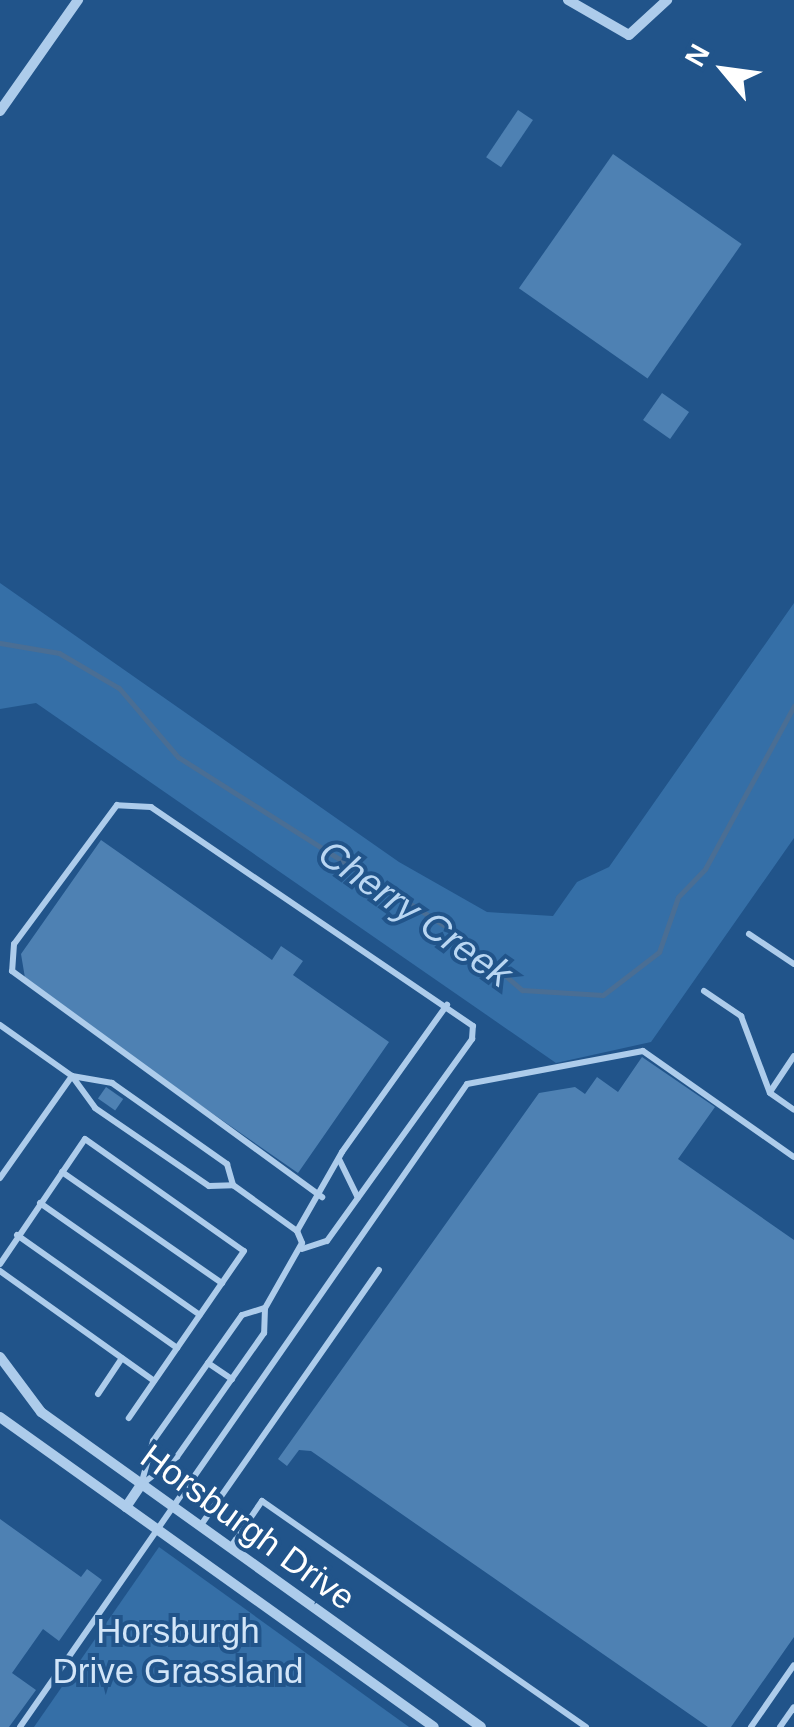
<!DOCTYPE html>
<html>
<head>
<meta charset="utf-8">
<style>
	body { margin:0 }
	#map { position:relative; width:794px; height:1727px; overflow:hidden; background:#21548a; font-family:Helvetica,sans-serif }
	div>[style] { position:absolute }
	[style*='--x'] { left:calc(var(--x)*1px); top:calc(var(--y)*1px); width:calc(var(--w)*1px); rotate:calc(var(--a)*1deg) }
	.green>* { inset:0; background:#356fa7 }
	.stream>* { height:5px; margin:-2.5px; padding:0 2.5px; transform-origin:2.5px; border-radius:2.5px; background:#4a6e94 }
	.building>* { inset:0; background:#4e81b3; transform-origin:0 0 }
	.lane>* { height:6px; margin:-3px; padding:0 3px; transform-origin:3px; border-radius:3px; background:#adcceb }
	.street>* { height:10px; margin:-5px; padding:0 5px; transform-origin:5px; border-radius:5px; background:#adcceb }
	span { translate:-50% -50%; white-space:nowrap; text-align:center; line-height:1.15; -webkit-text-stroke:8px #21548a; paint-order:stroke }
	.street-label { font-size:35px; color:#fff }
	.park-label { font-size:35px; color:#d2e5f8 }
	.water-label { font-size:38px; color:#b9d6f2; font-style:italic }
	.north { position:absolute; left:674px; top:20px; width:100px; height:100px; -webkit-text-stroke:8px #21548a; paint-order:stroke; rotate:299deg; font-size:28px; font-weight:700; line-height:40px; text-align:center; color:#fff }
	.north::after { content:''; display:block; margin:auto; width:35px; height:45px; background:#fff; clip-path:polygon(50% 0,100% 100%,50% 72%,0 100%) }
</style>
</head>
<body>
<div id="map">
	<div class="green">
		<div style="clip-path:polygon(0 583px,399px 862px,487px 912px,553px 916px,577px 882px,609px 867px,794px 603px,794px 838px,651px 1042px,556px 1063px,36px 703px,0 709px)"></div>
		<div style="clip-path:polygon(159px 1547px,409px 1727px,34px 1727px)"></div>
	</div>
	<div class="stream">
		<div style="--x:0;--y:643;--w:60;--a:9.6"></div>
		<div style="--x:59;--y:653;--w:69;--a:30.3"></div>
		<div style="--x:119;--y:688;--w:91;--a:49.5"></div>
		<div style="--x:178;--y:757;--w:328;--a:32.3"></div>
		<div style="--x:455;--y:932;--w:89;--a:40.9"></div>
		<div style="--x:522;--y:990;--w:81;--a:3.5"></div>
		<div style="--x:603;--y:995;--w:71;--a:-37.5"></div>
		<div style="--x:659;--y:952;--w:58;--a:-70.9"></div>
		<div style="--x:678;--y:897;--w:39;--a:-46"></div>
		<div style="--x:705;--y:869;--w:186;--a:-61.4"></div>
	</div>
	<div class="building">
		<div style="left:518px;top:110px;width:18px;height:57px;rotate:34deg"></div>
		<div style="left:613px;top:154px;width:157px;height:164px;rotate:35deg"></div>
		<div style="left:662px;top:393px;width:33px;height:33px;rotate:35deg"></div>
		<div style="clip-path:polygon(101px 840px,272px 960px,281px 946px,303px 961px,293px 975px,389px 1042px,298px 1173px,26px 984px,21px 954px)"></div>
		<div style="clip-path:polygon(642px 1057px,715px 1107px,678px 1159px,794px 1240px,794px 1637px,731px 1727px,708px 1727px,311px 1451px,299px 1450px,287px 1466px,278px 1459px,539px 1093px,575px 1087px,585px 1094px,597px 1077px,618px 1092px)"></div>
		<div style="left:106px;top:1087px;width:21px;height:14px;rotate:35deg"></div>
		<div style="clip-path:polygon(0 1519px,81px 1577px,87px 1569px,102px 1580px,59px 1641px,43px 1629px,12px 1673px,36px 1690px,9px 1727px,0 1727px)"></div>
	</div>
	<div class="lane">
		<div style="--x:749;--y:934;--w:54;--a:33.7"></div>
		<div style="--x:704;--y:991;--w:45;--a:34"></div>
		<div style="--x:741;--y:1016;--w:82;--a:69.4"></div>
		<div style="--x:770;--y:1093;--w:29;--a:35"></div>
		<div style="--x:0;--y:1025;--w:88;--a:35.3"></div>
		<div style="--x:72;--y:1076;--w:125;--a:125.2"></div>
		<div style="--x:72;--y:1076;--w:39;--a:54"></div>
		<div style="--x:95;--y:1108;--w:138;--a:34.4"></div>
		<div style="--x:209;--y:1186;--w:24;--a:-2"></div>
		<div style="--x:233;--y:1185;--w:79;--a:35.7"></div>
		<div style="--x:297;--y:1231;--w:13;--a:67"></div>
		<div style="--x:302;--y:1243;--w:75;--a:119.6"></div>
		<div style="--x:265;--y:1308;--w:25;--a:92"></div>
		<div style="--x:264;--y:1333;--w:151;--a:125.1"></div>
		<div style="--x:177;--y:1457;--w:46;--a:142.1"></div>
		<div style="--x:72;--y:1076;--w:41;--a:9.9"></div>
		<div style="--x:112;--y:1083;--w:141;--a:35.2"></div>
		<div style="--x:227;--y:1164;--w:22;--a:74"></div>
		<div style="--x:770;--y:1092;--w:43;--a:-56.3"></div>
		<div style="--x:339;--y:1159;--w:43;--a:64"></div>
		<div style="--x:62;--y:1172;--w:195;--a:34.8"></div>
		<div style="--x:40;--y:1203;--w:195;--a:35"></div>
		<div style="--x:297;--y:1231;--w:91;--a:-60.3"></div>
		<div style="--x:342;--y:1152;--w:181;--a:-54.5"></div>
		<div style="--x:17;--y:1235;--w:196;--a:35.2"></div>
		<div style="--x:302;--y:1249;--w:26;--a:-18"></div>
		<div style="--x:327;--y:1241;--w:249;--a:-54.3"></div>
		<div style="--x:472;--y:1039;--w:13;--a:-86"></div>
		<div style="--x:473;--y:1026;--w:389;--a:-145.8"></div>
		<div style="--x:151;--y:807;--w:34;--a:-177"></div>
		<div style="--x:117;--y:805;--w:173;--a:126.5"></div>
		<div style="--x:14;--y:944;--w:27;--a:94"></div>
		<div style="--x:12;--y:971;--w:384;--a:36.1"></div>
		<div style="--x:0;--y:1264;--w:151;--a:-55.8"></div>
		<div style="--x:85;--y:1139;--w:194;--a:35.2"></div>
		<div style="--x:244;--y:1251;--w:203;--a:124.6"></div>
		<div style="--x:0;--y:1271;--w:189;--a:35.5"></div>
		<div style="--x:208;--y:1363;--w:29;--a:34"></div>
		<div style="--x:98;--y:1394;--w:43;--a:-56.3"></div>
		<div style="--x:141;--y:1485;--w:46;--a:-74.7"></div>
		<div style="--x:153;--y:1441;--w:154;--a:-54.8"></div>
		<div style="--x:242;--y:1315;--w:24;--a:-17"></div>
		<div style="--x:201;--y:1525;--w:311;--a:-55.1"></div>
		<div style="--x:230;--y:1548;--w:57;--a:-55.8"></div>
		<div style="--x:262;--y:1501;--w:395;--a:34.9"></div>
		<div style="--x:20;--y:1727;--w:783;--a:-55.19"></div>
		<div style="--x:467;--y:1084;--w:179;--a:-10.6"></div>
		<div style="--x:643;--y:1051;--w:184;--a:35.1"></div>
		<div style="--x:751;--y:1727;--w:75;--a:-55.3"></div>
		<div style="--x:780;--y:1727;--w:24;--a:-55"></div>
	</div>
	<div class="street">
		<div style="--x:568;--y:0;--w:70;--a:29.8"></div>
		<div style="--x:629;--y:35;--w:52;--a:-42.6"></div>
		<div style="--x:0;--y:111;--w:136;--a:-54.9"></div>
		<div style="--x:0;--y:1357;--w:69;--a:53.3"></div>
		<div style="--x:41;--y:1412;--w:541;--a:35.6"></div>
		<div style="--x:0;--y:1417;--w:533;--a:35.54"></div>
		<div style="--x:126;--y:1507;--w:27;--a:-56"></div>
	</div>
	<div class="street-label">
		<span style="left:248px;top:1527px;rotate:36deg">Horsburgh Drive</span>
	</div>
	<div class="park-label">
		<span style="left:178px;top:1651px">Horsburgh<br>Drive Grassland</span>
	</div>
	<div class="water-label">
		<span style="left:415px;top:914px;rotate:35deg">Cherry Creek</span>
	</div>
	<div class="north">N</div>
</div>
</body>
</html>
